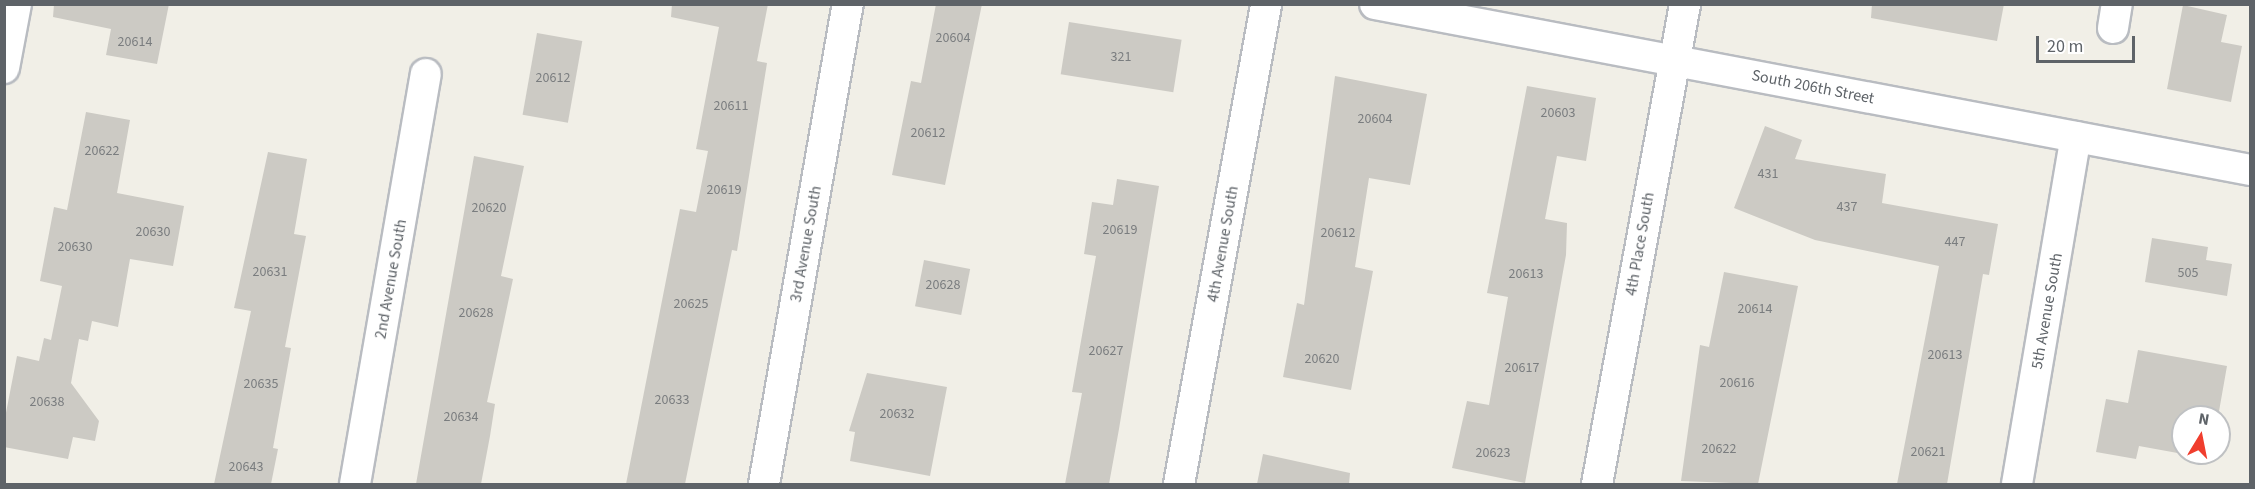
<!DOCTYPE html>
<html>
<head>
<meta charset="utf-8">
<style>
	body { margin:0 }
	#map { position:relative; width:2255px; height:489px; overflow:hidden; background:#f1efe7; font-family:"Source Sans 3",sans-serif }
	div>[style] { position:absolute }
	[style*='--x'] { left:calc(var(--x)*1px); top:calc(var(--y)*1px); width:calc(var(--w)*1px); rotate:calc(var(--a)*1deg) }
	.building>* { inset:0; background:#cccac4; transform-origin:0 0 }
	.roads { filter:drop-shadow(2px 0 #b9bcc1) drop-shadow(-2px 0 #b9bcc1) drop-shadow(0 2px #b9bcc1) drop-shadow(0 -2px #b9bcc1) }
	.minor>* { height:30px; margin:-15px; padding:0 15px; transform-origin:15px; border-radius:15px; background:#fff }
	span { translate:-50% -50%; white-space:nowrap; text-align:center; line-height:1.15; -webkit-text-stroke:5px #fff; paint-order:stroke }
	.number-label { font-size:14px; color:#7a7d7f }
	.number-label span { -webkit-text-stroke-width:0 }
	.street-label { font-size:16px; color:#5e6368 }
	.frame { position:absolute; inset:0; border:6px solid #5e6368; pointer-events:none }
	.north { position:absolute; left:2171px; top:405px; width:60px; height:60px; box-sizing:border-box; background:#fff; border:2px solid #bfc1c3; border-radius:50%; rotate:10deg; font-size:16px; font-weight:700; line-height:24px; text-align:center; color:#5e6368 }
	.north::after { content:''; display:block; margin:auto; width:21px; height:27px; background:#f03e2e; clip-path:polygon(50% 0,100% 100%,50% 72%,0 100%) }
	.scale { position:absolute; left:2036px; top:36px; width:99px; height:27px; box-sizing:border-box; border:3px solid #5e6368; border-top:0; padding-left:8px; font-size:18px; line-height:21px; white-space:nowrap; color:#5e6368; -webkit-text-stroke:4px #fff; paint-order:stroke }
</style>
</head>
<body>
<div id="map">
	<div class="building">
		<div style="clip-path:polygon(54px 4px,169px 4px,157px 64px,106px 55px,111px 29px,53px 17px)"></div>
		<div style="clip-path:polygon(672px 4px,768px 4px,757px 61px,767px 63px,737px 251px,732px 250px,685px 484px,626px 484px,680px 209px,696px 212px,708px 151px,696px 149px,719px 27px,671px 17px)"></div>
		<div style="clip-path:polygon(936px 4px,982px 4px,945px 185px,892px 175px,911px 81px,921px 83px)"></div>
		<div style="clip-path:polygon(1872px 4px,2004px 4px,1997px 41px,1871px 18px)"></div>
		<div style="clip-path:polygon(2183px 5px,2227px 15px,2221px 42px,2242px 46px,2231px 102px,2167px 89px)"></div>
		<div style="left:1069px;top:22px;width:114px;height:53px;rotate:9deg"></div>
		<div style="left:537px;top:33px;width:46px;height:83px;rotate:10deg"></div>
		<div style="clip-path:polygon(1335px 76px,1427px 94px,1410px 185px,1369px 178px,1355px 267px,1373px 271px,1351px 390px,1283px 377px,1297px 303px,1304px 305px)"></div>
		<div style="clip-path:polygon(1527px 86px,1596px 98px,1586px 161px,1557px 156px,1545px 219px,1567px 223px,1566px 255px,1525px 483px,1452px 468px,1467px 401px,1489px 405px,1508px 297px,1487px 293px)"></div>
		<div style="clip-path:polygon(86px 112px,130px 120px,117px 193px,184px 206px,173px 266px,130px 259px,118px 327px,92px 321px,88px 341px,79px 339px,71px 383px,99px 421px,95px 441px,73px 437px,68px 459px,4px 447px,4px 423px,17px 356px,39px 361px,44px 338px,51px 340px,62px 286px,40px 281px,54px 207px,67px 210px)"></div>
		<div style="clip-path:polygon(1765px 126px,1802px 140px,1795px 159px,1886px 174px,1882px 203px,1998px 224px,1989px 275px,1983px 274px,1947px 484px,1897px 484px,1939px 266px,1815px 240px,1734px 208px)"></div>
		<div style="clip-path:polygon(268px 152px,307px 159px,294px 234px,306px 236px,285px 347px,291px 348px,273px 448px,278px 449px,271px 484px,214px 484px,251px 311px,234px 308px)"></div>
		<div style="clip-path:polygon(474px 156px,524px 166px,501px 276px,513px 279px,487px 402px,495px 404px,490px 436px,481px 484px,416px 484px)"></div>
		<div style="clip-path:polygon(1117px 179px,1159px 186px,1119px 429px,1109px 484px,1065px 484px,1082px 393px,1072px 392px,1096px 256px,1084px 254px,1092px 202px,1113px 205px)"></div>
		<div style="clip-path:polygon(2152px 238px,2208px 247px,2206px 260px,2232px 264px,2227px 296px,2145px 282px)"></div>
		<div style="left:924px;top:260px;width:47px;height:47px;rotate:11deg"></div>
		<div style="clip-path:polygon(1724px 272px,1798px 286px,1758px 484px,1681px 481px,1700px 345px,1709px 347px)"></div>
		<div style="clip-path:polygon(2138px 350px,2227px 366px,2218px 417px,2183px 417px,2183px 453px,2194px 456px,2139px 446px,2136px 459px,2096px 452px,2106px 399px,2128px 403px)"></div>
		<div style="clip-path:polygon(867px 373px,947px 387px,930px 476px,850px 461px,855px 432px,849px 431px)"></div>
		<div style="clip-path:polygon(1263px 454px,1350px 473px,1349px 484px,1257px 484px)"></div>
	</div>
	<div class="roads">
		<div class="minor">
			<div style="--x:1375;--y:4;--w:891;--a:10.74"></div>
			<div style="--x:2113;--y:28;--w:24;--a:-81"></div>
			<div style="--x:4;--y:68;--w:65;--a:-79.4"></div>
			<div style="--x:355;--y:484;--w:416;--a:-80.2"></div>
			<div style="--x:764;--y:484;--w:487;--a:-80.1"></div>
			<div style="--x:1179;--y:484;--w:488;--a:-79.7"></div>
			<div style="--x:1597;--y:484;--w:488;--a:-79.6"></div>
			<div style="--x:2017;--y:484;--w:352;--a:-80.4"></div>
		</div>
	</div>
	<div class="number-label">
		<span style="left:953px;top:38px">20604</span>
		<span style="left:135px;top:42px">20614</span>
		<span style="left:1121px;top:57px">321</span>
		<span style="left:553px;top:78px">20612</span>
		<span style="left:731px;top:106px">20611</span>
		<span style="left:1558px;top:113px">20603</span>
		<span style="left:1375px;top:119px">20604</span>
		<span style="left:928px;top:133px">20612</span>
		<span style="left:102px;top:151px">20622</span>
		<span style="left:1768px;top:174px">431</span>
		<span style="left:724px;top:190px">20619</span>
		<span style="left:1847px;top:207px">437</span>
		<span style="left:489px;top:208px">20620</span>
		<span style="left:1120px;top:230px">20619</span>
		<span style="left:153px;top:232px">20630</span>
		<span style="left:1338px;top:233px">20612</span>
		<span style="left:1955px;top:242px">447</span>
		<span style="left:75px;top:247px">20630</span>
		<span style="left:270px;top:272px">20631</span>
		<span style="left:2188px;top:273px">505</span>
		<span style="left:1526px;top:274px">20613</span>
		<span style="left:943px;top:285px">20628</span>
		<span style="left:691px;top:304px">20625</span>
		<span style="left:1755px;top:309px">20614</span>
		<span style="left:476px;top:313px">20628</span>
		<span style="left:1106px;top:351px">20627</span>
		<span style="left:1945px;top:355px">20613</span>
		<span style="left:1322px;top:359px">20620</span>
		<span style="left:1522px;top:368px">20617</span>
		<span style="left:1737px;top:383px">20616</span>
		<span style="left:261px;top:384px">20635</span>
		<span style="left:672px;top:400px">20633</span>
		<span style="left:47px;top:402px">20638</span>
		<span style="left:897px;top:414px">20632</span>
		<span style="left:461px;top:417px">20634</span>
		<span style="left:1719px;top:449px">20622</span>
		<span style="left:1928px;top:452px">20621</span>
		<span style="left:1493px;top:453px">20623</span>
		<span style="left:246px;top:467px">20643</span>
	</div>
	<div class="street-label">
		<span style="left:1813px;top:87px;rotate:11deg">South 206th Street</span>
		<span style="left:806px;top:244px;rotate:-80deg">3rd Avenue South</span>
		<span style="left:1223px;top:244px;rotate:-80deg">4th Avenue South</span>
		<span style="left:1640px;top:244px;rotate:-80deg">4th Place South</span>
		<span style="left:391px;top:279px;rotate:-80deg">2nd Avenue South</span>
		<span style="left:2047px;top:311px;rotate:-80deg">5th Avenue South</span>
	</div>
	<div class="frame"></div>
	<div class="north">N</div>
	<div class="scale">20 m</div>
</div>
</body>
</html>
